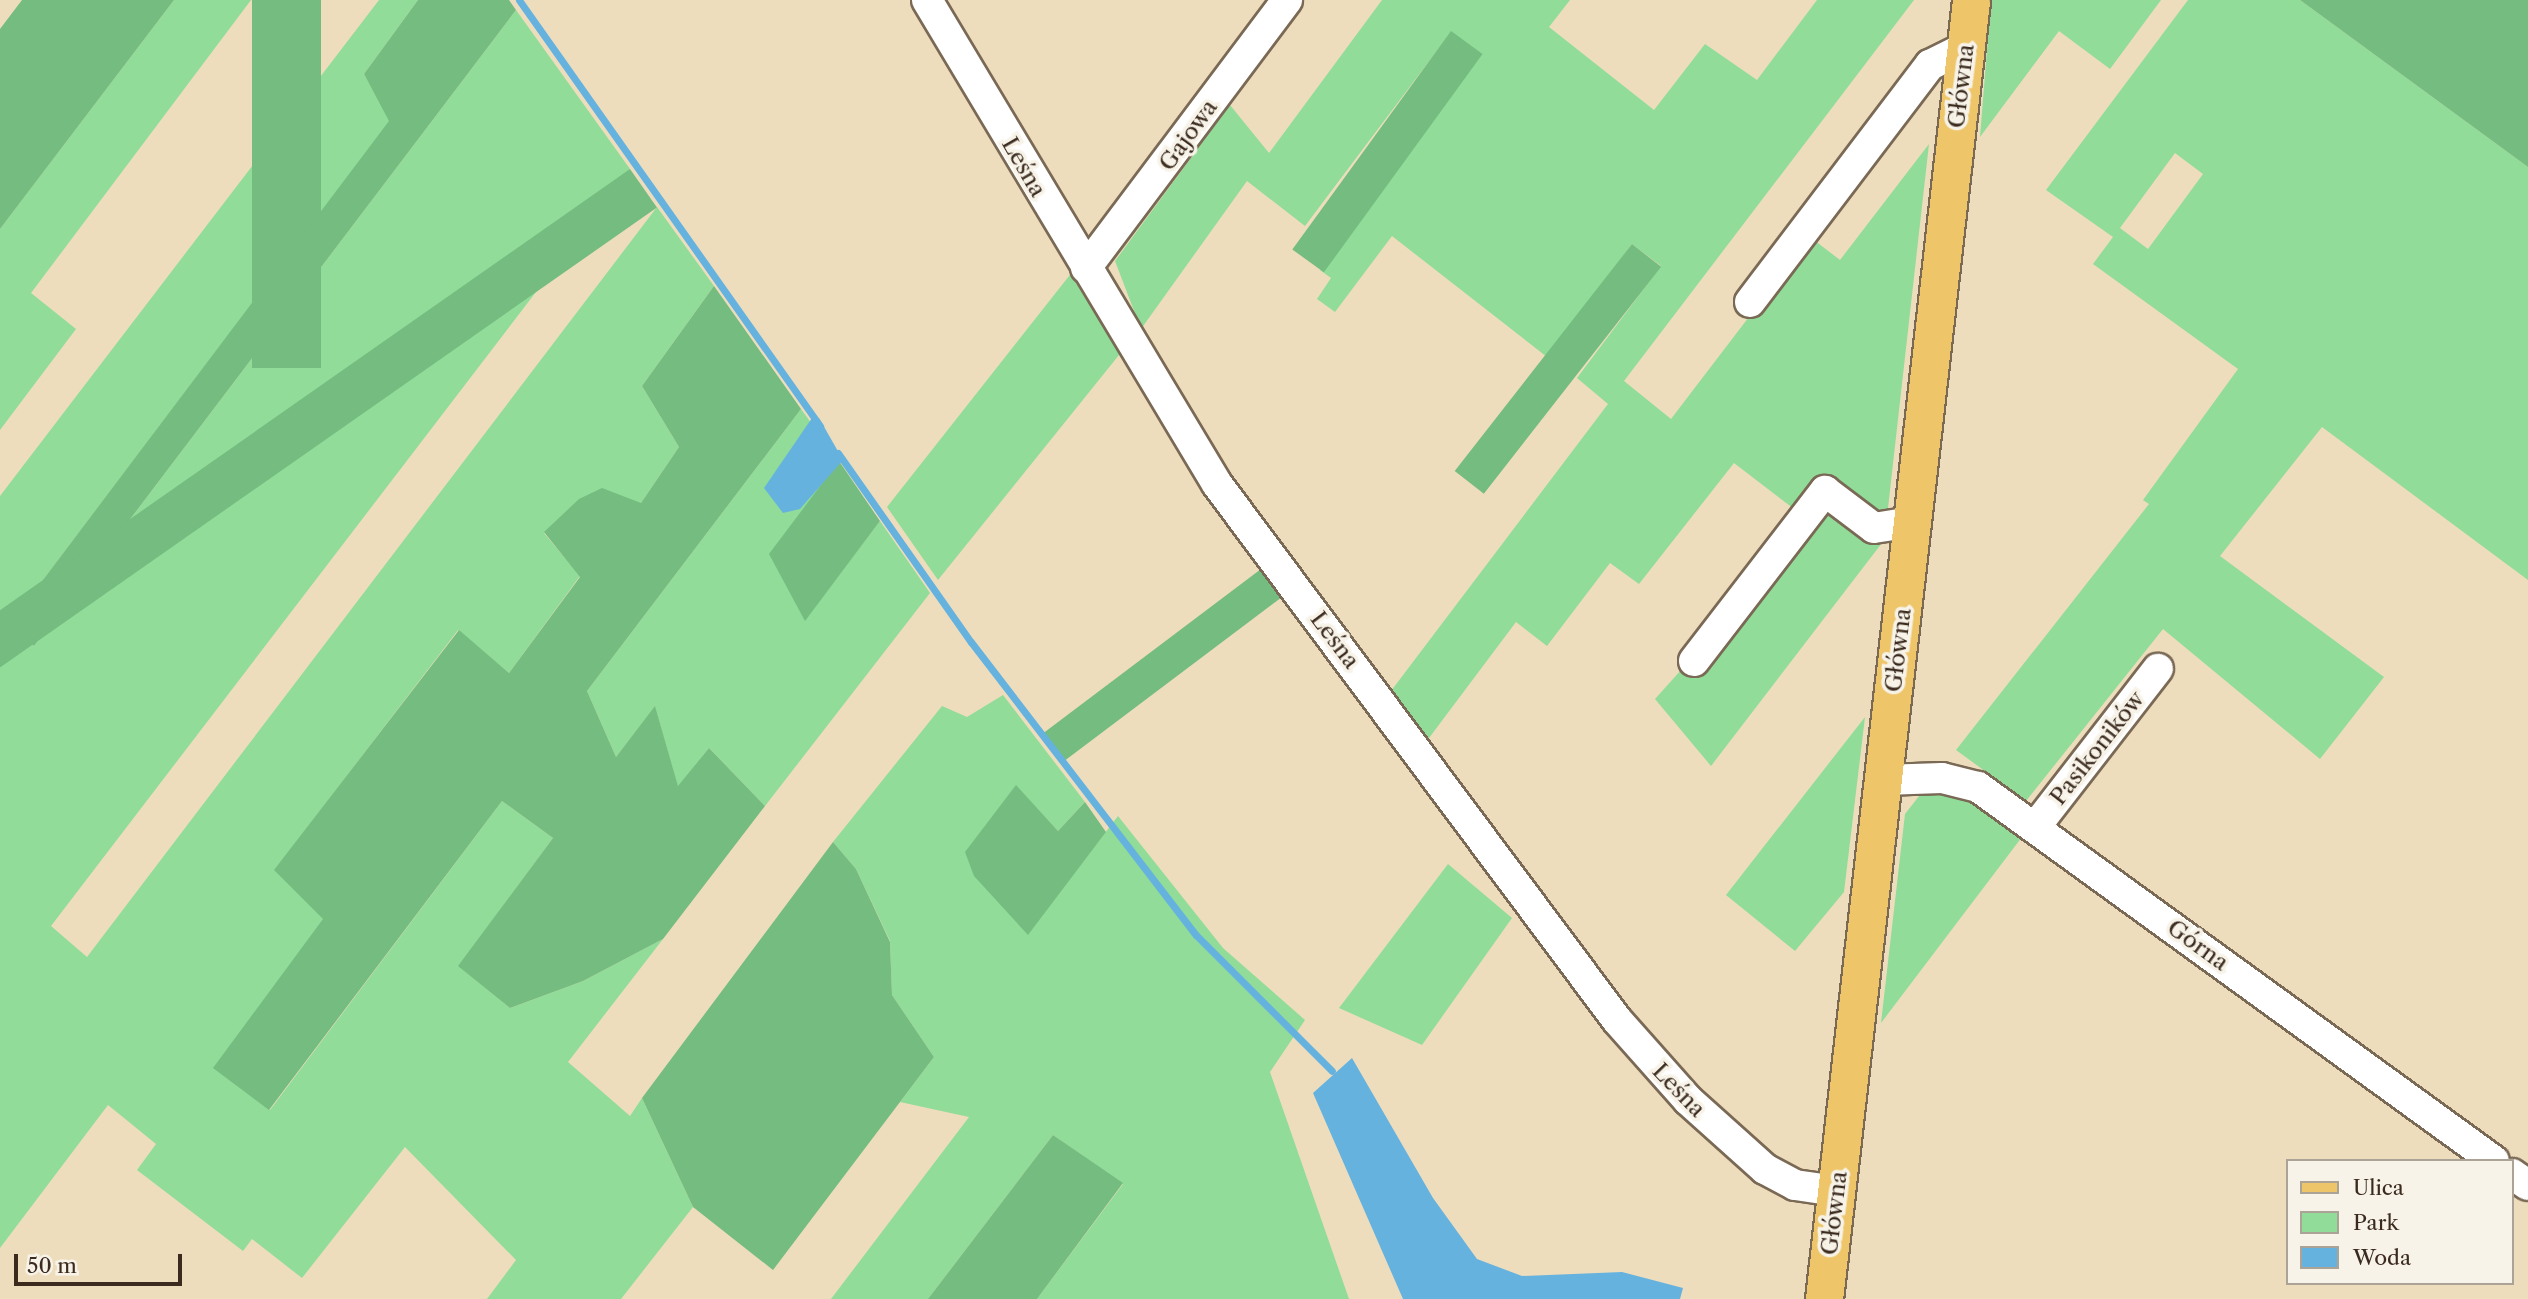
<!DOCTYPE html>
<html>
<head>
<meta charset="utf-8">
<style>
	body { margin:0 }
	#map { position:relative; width:2528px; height:1299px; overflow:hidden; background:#eeddbc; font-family:"Libre Caslon Text",serif }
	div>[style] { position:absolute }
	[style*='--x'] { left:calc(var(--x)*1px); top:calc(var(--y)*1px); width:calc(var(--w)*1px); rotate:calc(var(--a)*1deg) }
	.green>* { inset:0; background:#90dc98 }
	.forest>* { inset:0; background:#74bc80; transform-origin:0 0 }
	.water>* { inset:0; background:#66b2df }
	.stream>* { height:7px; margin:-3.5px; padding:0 3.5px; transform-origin:3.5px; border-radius:3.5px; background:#66b2df }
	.roads { filter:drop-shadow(2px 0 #7a6955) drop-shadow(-2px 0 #7a6955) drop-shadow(0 2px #7a6955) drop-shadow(0 -2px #7a6955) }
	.minor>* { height:30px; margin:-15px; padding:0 15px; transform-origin:15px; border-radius:15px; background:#fff }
	.major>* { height:37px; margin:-18.5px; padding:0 18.5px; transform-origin:18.5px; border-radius:18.5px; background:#eec569 }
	span { translate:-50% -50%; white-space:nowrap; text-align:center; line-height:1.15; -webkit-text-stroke:7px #f7f3e8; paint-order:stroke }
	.street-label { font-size:23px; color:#3b2a1e }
	.legend { position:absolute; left:2286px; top:1159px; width:228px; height:126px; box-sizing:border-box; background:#f7f3e8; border:2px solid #aca397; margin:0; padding:9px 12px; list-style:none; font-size:21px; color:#3b2a1e }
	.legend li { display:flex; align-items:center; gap:14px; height:35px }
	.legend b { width:35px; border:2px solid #aca397 }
	.scale { position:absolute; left:14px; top:1254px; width:168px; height:32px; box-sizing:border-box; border:4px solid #3b2a1e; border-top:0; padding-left:9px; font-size:21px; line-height:24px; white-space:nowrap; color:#3b2a1e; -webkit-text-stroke:5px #f7f3e8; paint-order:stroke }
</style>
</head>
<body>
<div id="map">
	<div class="green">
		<div style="clip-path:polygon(174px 0,251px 0,31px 293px,76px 329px,0 430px,0 229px)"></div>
		<div style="clip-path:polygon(379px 0,418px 0,364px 74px,390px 121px,9px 625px,34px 646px,516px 10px,630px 169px,51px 926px,87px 957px,657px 207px,714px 286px,642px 386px,679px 447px,641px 503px,544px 533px,580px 576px,509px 673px,458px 630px,275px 870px,324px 919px,214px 1068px,270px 1110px,502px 801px,553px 838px,459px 966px,510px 1008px,583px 981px,663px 939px,568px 1062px,630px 1116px,642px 1098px,693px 1207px,621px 1299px,487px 1299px,516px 1260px,405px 1147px,302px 1278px,252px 1239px,243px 1251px,137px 1170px,156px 1144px,108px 1105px,0 1248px,0 496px)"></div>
		<div style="clip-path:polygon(1382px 0,1570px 0,1549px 27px,1654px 110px,1705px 44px,1757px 80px,1817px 0,1914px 0,1624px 381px,1671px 419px,1810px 237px,1840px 260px,1929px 144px,1887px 517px,1798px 512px,1734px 463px,1639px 584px,1610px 563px,1547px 646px,1516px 622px,1426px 742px,1391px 691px,1608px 404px,1577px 378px,1661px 266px,1632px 244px,1547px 357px,1392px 236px,1335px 312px,1317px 299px,1331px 278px,1320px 270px,1482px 54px,1451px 32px,1305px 226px,1247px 181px,1141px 329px,1115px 261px,1230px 105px,1269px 153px)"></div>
		<div style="clip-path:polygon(1991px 0,2161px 0,2110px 69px,2059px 31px,1980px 137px)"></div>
		<div style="clip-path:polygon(evenodd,2188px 0,2300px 0,2528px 167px,2528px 580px,2322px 427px,2220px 556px,2384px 677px,2320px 759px,2163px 629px,2026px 801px,1956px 750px,2149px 504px,2143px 500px,2238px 369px,2093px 264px,2113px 237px,2046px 190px,2188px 0,2175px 153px,2203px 174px,2148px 249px,2120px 228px,2175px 153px)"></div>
		<div style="clip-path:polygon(1073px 271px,1123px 350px,938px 580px,887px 507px)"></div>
		<div style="clip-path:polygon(801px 409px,839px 461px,805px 620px,880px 521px,930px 593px,765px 806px,709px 748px,678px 787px,655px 707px,616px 757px,587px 691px)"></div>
		<div style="clip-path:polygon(1824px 511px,1885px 539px,1711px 766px,1655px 699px)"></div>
		<div style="clip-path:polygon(1003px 695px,1085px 802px,1058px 831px,1016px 786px,1028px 934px,1118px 816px,1223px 948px,1305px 1020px,1270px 1072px,1349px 1299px,1037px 1299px,1123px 1184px,1053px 1135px,928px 1299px,831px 1299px,969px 1117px,900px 1102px,934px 1057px,892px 995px,890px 941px,856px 869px,833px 842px,942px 706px,967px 717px)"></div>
		<div style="clip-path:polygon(1865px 717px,1844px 892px,1795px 951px,1726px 895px)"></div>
		<div style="clip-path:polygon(1930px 782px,1974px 799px,2025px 833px,1881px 1023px,1905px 814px)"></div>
		<div style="clip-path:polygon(1448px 864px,1512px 918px,1422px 1045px,1339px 1008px)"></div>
	</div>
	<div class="forest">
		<div style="clip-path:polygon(22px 0,174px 0,0 229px,0 29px)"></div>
		<div style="left:252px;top:0;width:69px;height:368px"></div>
		<div style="clip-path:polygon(418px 0,509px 0,516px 10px,34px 646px,9px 625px,389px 121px,364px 74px)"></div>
		<div style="clip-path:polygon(2300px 0,2528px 0,2528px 167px)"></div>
		<div style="left:1451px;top:31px;width:39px;height:270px;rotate:36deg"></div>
		<div style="left:630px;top:169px;width:47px;height:953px;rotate:55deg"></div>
		<div style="left:1632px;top:244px;width:37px;height:288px;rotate:38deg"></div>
		<div style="clip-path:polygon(714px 286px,801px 409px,587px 691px,616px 757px,655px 706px,678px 786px,709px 748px,765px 806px,663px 939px,583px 981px,510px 1008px,458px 966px,553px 838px,502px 801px,269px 1110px,213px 1068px,323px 919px,274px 870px,459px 630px,509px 673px,580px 577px,544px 532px,579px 499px,602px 488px,641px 503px,679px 447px,642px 386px)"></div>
		<div style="clip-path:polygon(839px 461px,880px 521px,805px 621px,769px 554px)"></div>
		<div style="left:1265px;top:566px;width:35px;height:279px;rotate:53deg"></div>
		<div style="clip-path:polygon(1016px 785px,1058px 831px,1085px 802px,1106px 832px,1028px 935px,974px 876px,965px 852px)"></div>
		<div style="clip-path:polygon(833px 842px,856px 869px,890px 942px,892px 995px,934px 1057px,773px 1270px,693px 1207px,642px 1098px)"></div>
		<div style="clip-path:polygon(1053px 1135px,1123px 1183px,1037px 1299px,928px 1299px)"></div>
	</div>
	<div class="water">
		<div style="clip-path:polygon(812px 418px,819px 418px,843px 460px,800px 509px,783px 513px,764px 488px)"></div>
		<div style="clip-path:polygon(1352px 1058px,1433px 1198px,1477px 1259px,1522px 1276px,1622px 1272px,1683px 1288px,1680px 1299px,1403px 1299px,1313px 1093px)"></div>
	</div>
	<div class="stream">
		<div style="--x:519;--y:0;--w:522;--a:54.76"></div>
		<div style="--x:838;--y:453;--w:231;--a:54.9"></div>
		<div style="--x:971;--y:642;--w:369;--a:52.5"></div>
		<div style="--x:1196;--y:935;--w:192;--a:45"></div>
	</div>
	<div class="roads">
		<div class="minor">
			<div style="--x:927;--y:0;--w:564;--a:59.07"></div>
			<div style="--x:1217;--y:484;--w:669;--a:53.27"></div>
			<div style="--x:1617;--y:1020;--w:107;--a:48.4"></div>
			<div style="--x:1688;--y:1100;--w:103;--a:41.9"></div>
			<div style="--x:1765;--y:1169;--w:34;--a:28"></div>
			<div style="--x:1795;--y:1185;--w:41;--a:8.3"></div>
			<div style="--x:1086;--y:268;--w:335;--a:-53.1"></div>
			<div style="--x:1750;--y:302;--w:298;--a:-52.8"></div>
			<div style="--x:1930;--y:65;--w:40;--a:-26.6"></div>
			<div style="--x:1694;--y:661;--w:215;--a:-52.4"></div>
			<div style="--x:1825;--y:491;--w:61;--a:37.1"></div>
			<div style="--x:1874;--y:528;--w:39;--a:-9"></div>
			<div style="--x:1883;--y:780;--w:59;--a:-1.9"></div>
			<div style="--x:1942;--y:778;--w:37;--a:14"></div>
			<div style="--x:1978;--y:787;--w:637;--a:35.93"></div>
			<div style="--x:2036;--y:826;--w:199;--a:-52.2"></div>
			<div style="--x:2512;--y:1174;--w:19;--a:35"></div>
		</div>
		<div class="major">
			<div style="--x:1824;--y:1299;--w:1307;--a:-83.54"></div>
		</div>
	</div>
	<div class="street-label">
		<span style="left:1961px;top:86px;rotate:-83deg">Główna</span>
		<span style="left:1188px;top:135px;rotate:-54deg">Gajowa</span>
		<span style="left:1024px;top:167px;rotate:60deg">Leśna</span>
		<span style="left:1335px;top:640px;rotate:53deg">Leśna</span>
		<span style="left:1898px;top:650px;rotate:-83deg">Główna</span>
		<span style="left:2097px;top:748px;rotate:-52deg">Pasikoników</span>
		<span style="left:2198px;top:945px;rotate:36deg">Górna</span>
		<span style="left:1679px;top:1090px;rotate:46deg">Leśna</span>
		<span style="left:1834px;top:1213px;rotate:-83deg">Główna</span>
	</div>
	<ul class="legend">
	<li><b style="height:9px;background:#eec569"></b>Ulica</li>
	<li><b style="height:19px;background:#90dc98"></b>Park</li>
	<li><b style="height:19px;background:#66b2df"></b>Woda</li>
	</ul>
	<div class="scale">50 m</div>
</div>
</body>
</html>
